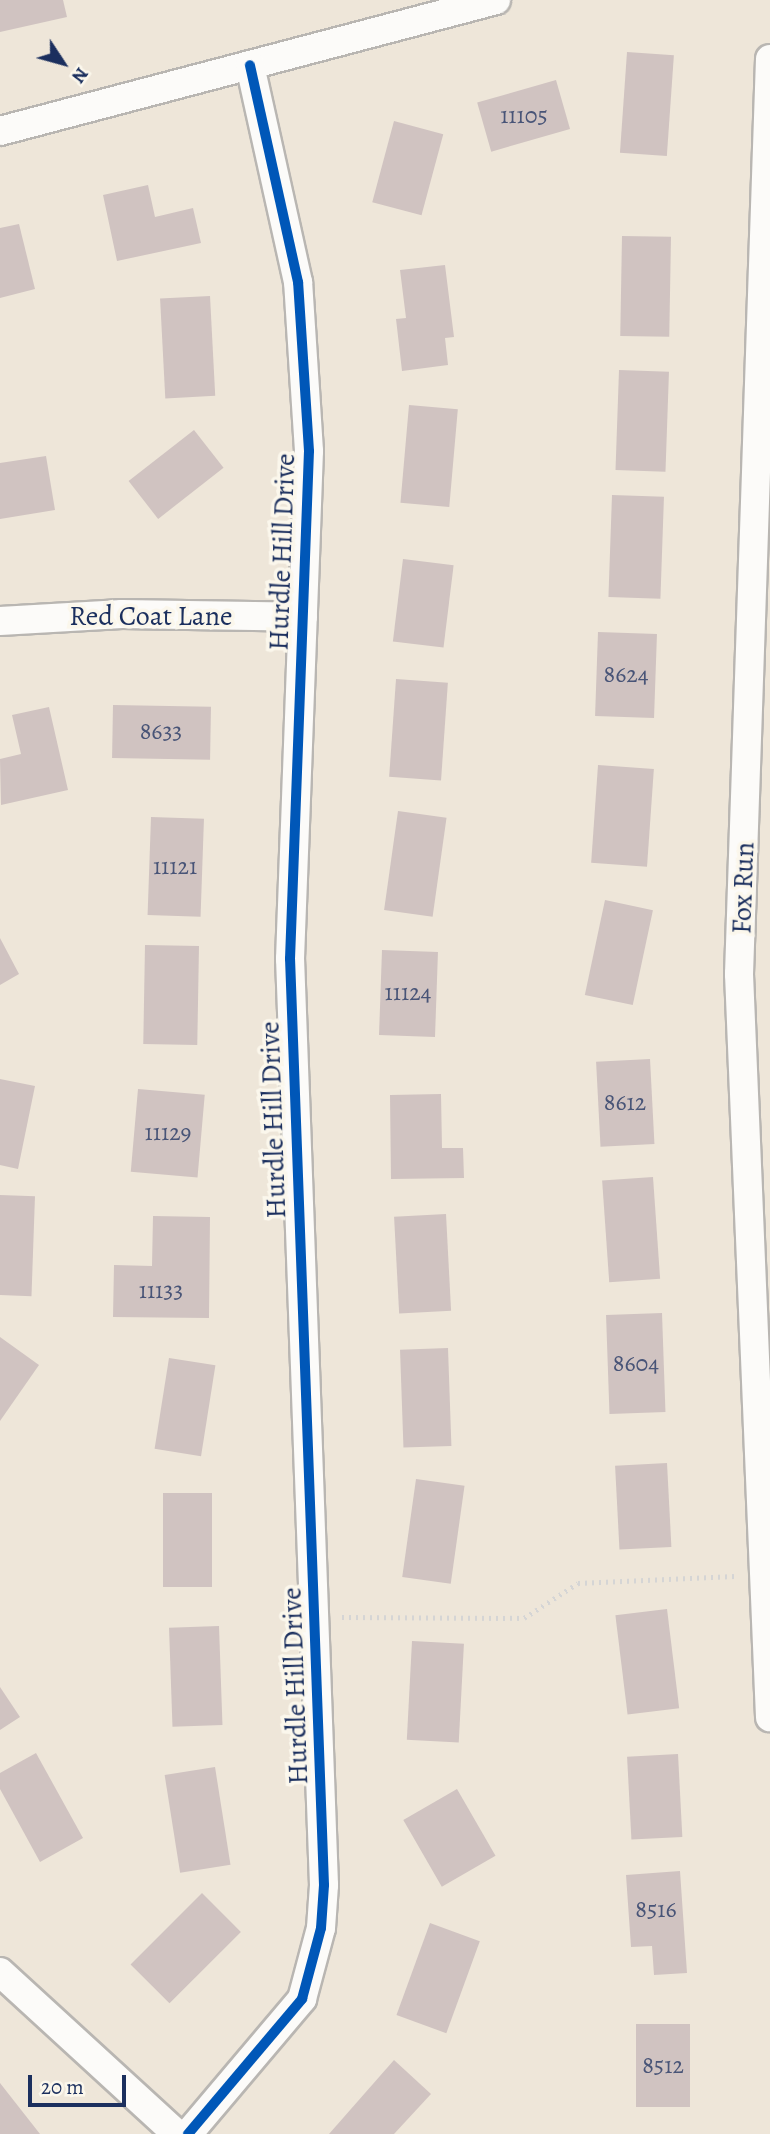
<!DOCTYPE html>
<html>
<head>
<meta charset="utf-8">
<style>
	body { margin:0 }
	#map { position:relative; width:770px; height:2134px; overflow:hidden; background:#eee6d9; font-family:Alegreya,serif }
	div>[style] { position:absolute }
	[style*='--x'] { left:calc(var(--x)*1px); top:calc(var(--y)*1px); width:calc(var(--w)*1px); rotate:calc(var(--a)*1deg) }
	.building>* { inset:0; background:#d0c3c1; transform-origin:0 0 }
	.path>* { height:4.5px; margin-top:-2.25px; transform-origin:0; background:repeating-linear-gradient(90deg,#d5d5d5 0 2px,transparent 0 7px) }
	.roads { filter:drop-shadow(2px 0 #b9b6b2) drop-shadow(-2px 0 #b9b6b2) drop-shadow(0 2px #b9b6b2) drop-shadow(0 -2px #b9b6b2) }
	.street>* { height:28px; margin:-14px; padding:0 14px; transform-origin:14px; border-radius:14px; background:#fcfbf9 }
	.cycleway>* { height:10px; margin:-5px; padding:0 5px; transform-origin:5px; border-radius:5px; background:#0057b8 }
	span { translate:-50% -50%; white-space:nowrap; text-align:center; line-height:1.15; -webkit-text-stroke:7px #fbf7ec; paint-order:stroke }
	.number-label { font-size:24px; color:#485477 }
	.number-label span { -webkit-text-stroke-width:0 }
	.street-label { font-size:28px; color:#1b2f5e }
	.north { position:absolute; left:28px; top:28px; width:70px; height:70px; -webkit-text-stroke:5px #fbf7ec; paint-order:stroke; rotate:126deg; font-size:19px; font-weight:700; line-height:28px; text-align:center; color:#1b2f5e }
	.north::after { content:''; display:block; margin:auto; width:24px; height:32px; background:#1b2f5e; clip-path:polygon(50% 0,100% 100%,50% 72%,0 100%) }
	.scale { position:absolute; left:28px; top:2075px; width:98px; height:32px; box-sizing:border-box; border:4px solid #1b2f5e; border-top:0; padding-left:9px; font-size:21px; line-height:24px; white-space:nowrap; color:#1b2f5e; -webkit-text-stroke:5px #fbf7ec; paint-order:stroke }
</style>
</head>
<body>
<div id="map">
	<div class="building">
		<div style="clip-path:polygon(0 0,63px 0,67px 17px,0 32px)"></div>
		<div style="left:627px;top:52px;width:47px;height:101px;rotate:4deg"></div>
		<div style="left:556px;top:80px;width:51px;height:82px;rotate:74deg"></div>
		<div style="left:394px;top:121px;width:51px;height:84px;rotate:15deg"></div>
		<div style="clip-path:polygon(148px 185px,155px 217px,193px 208px,201px 243px,117px 261px,103px 195px)"></div>
		<div style="clip-path:polygon(19px 224px,35px 289px,0 298px,0 228px)"></div>
		<div style="left:622px;top:236px;width:49px;height:100px;rotate:1deg"></div>
		<div style="clip-path:polygon(445px 265px,454px 337px,445px 338px,448px 365px,402px 371px,396px 319px,406px 318px,400px 270px)"></div>
		<div style="left:210px;top:296px;width:100px;height:50px;rotate:87deg"></div>
		<div style="left:619px;top:370px;width:50px;height:100px;rotate:2deg"></div>
		<div style="left:409px;top:405px;width:49px;height:98px;rotate:5deg"></div>
		<div style="left:194px;top:430px;width:48px;height:83px;rotate:52deg"></div>
		<div style="clip-path:polygon(46px 456px,55px 510px,0 519px,0 463px)"></div>
		<div style="left:612px;top:495px;width:52px;height:102px;rotate:2deg"></div>
		<div style="left:403px;top:559px;width:51px;height:83px;rotate:7deg"></div>
		<div style="left:598px;top:632px;width:59px;height:84px;rotate:2deg"></div>
		<div style="left:396px;top:679px;width:52px;height:98px;rotate:4deg"></div>
		<div style="left:113px;top:705px;width:98px;height:53px;rotate:1deg"></div>
		<div style="clip-path:polygon(49px 707px,68px 790px,1px 805px,0 759px,21px 754px,12px 715px)"></div>
		<div style="left:598px;top:765px;width:56px;height:98px;rotate:4deg"></div>
		<div style="left:398px;top:811px;width:49px;height:100px;rotate:8deg"></div>
		<div style="left:151px;top:817px;width:53px;height:98px;rotate:2deg"></div>
		<div style="left:605px;top:900px;width:49px;height:97px;rotate:12deg"></div>
		<div style="clip-path:polygon(0 938px,19px 974px,0 985px)"></div>
		<div style="left:145px;top:945px;width:54px;height:99px;rotate:1deg"></div>
		<div style="left:382px;top:950px;width:56px;height:85px;rotate:2deg"></div>
		<div style="left:650px;top:1059px;width:85px;height:54px;rotate:87deg"></div>
		<div style="clip-path:polygon(0 1079px,35px 1086px,18px 1169px,0 1165px)"></div>
		<div style="left:138px;top:1089px;width:67px;height:83px;rotate:5deg"></div>
		<div style="clip-path:polygon(441px 1094px,442px 1148px,463px 1148px,464px 1178px,391px 1179px,390px 1095px)"></div>
		<div style="left:653px;top:1177px;width:102px;height:51px;rotate:86deg"></div>
		<div style="left:0;top:1195px;width:35px;height:100px;rotate:2deg"></div>
		<div style="left:446px;top:1214px;width:97px;height:52px;rotate:87deg"></div>
		<div style="clip-path:polygon(153px 1216px,210px 1217px,209px 1318px,113px 1317px,114px 1265px,152px 1266px)"></div>
		<div style="left:662px;top:1313px;width:99px;height:56px;rotate:88deg"></div>
		<div style="clip-path:polygon(0 1337px,39px 1365px,0 1421px)"></div>
		<div style="left:448px;top:1348px;width:98px;height:48px;rotate:88deg"></div>
		<div style="left:169px;top:1358px;width:47px;height:92px;rotate:9deg"></div>
		<div style="left:667px;top:1463px;width:84px;height:52px;rotate:87deg"></div>
		<div style="left:416px;top:1479px;width:49px;height:99px;rotate:8deg"></div>
		<div style="left:163px;top:1493px;width:49px;height:94px"></div>
		<div style="left:667px;top:1609px;width:100px;height:52px;rotate:83deg"></div>
		<div style="left:219px;top:1626px;width:99px;height:50px;rotate:88deg"></div>
		<div style="left:412px;top:1641px;width:52px;height:99px;rotate:3deg"></div>
		<div style="clip-path:polygon(0 1687px,20px 1717px,0 1730px)"></div>
		<div style="clip-path:polygon(36px 1753px,83px 1838px,40px 1862px,0 1789px,0 1773px)"></div>
		<div style="left:678px;top:1754px;width:83px;height:51px;rotate:87deg"></div>
		<div style="left:215px;top:1767px;width:99px;height:51px;rotate:81deg"></div>
		<div style="left:457px;top:1789px;width:77px;height:62px;rotate:60deg"></div>
		<div style="clip-path:polygon(680px 1871px,687px 1973px,654px 1975px,652px 1946px,631px 1947px,626px 1875px)"></div>
		<div style="left:202px;top:1893px;width:55px;height:101px;rotate:45deg"></div>
		<div style="left:430px;top:1923px;width:53px;height:98px;rotate:20deg"></div>
		<div style="left:636px;top:2024px;width:54px;height:83px"></div>
		<div style="clip-path:polygon(394px 2060px,431px 2094px,394px 2134px,329px 2134px)"></div>
		<div style="clip-path:polygon(0 2083px,40px 2134px,0 2134px)"></div>
	</div>
	<div class="path">
		<div style="--x:342;--y:1617;--w:182;--a:0.3"></div>
		<div style="--x:524;--y:1618;--w:64;--a:-32.9"></div>
		<div style="--x:578;--y:1583;--w:157;--a:-2.6"></div>
	</div>
	<div class="roads">
		<div class="street">
			<div style="--x:770;--y:59;--w:916;--a:91.94"></div>
			<div style="--x:739;--y:974;--w:744;--a:87.61"></div>
			<div style="--x:0;--y:131;--w:513;--a:-14.79"></div>
			<div style="--x:0;--y:621;--w:122;--a:-3.3"></div>
			<div style="--x:122;--y:614;--w:181;--a:0.9"></div>
			<div style="--x:0;--y:1972;--w:240;--a:42.5"></div>
			<div style="--x:188;--y:2134;--w:177;--a:-49.8"></div>
			<div style="--x:302;--y:1999;--w:73;--a:-75"></div>
			<div style="--x:321;--y:1928;--w:43;--a:-86"></div>
			<div style="--x:324;--y:1885;--w:927;--a:-92.1"></div>
			<div style="--x:290;--y:959;--w:508;--a:-87.86"></div>
			<div style="--x:309;--y:451;--w:169;--a:-93.7"></div>
			<div style="--x:298;--y:282;--w:222;--a:-102.5"></div>
		</div>
	</div>
	<div class="cycleway">
		<div style="--x:188;--y:2134;--w:177;--a:-49.8"></div>
		<div style="--x:302;--y:1999;--w:73;--a:-75"></div>
		<div style="--x:321;--y:1928;--w:43;--a:-86"></div>
		<div style="--x:324;--y:1885;--w:927;--a:-92.1"></div>
		<div style="--x:290;--y:959;--w:508;--a:-87.86"></div>
		<div style="--x:309;--y:451;--w:169;--a:-93.7"></div>
		<div style="--x:298;--y:282;--w:222;--a:-102.5"></div>
	</div>
	<div class="number-label">
		<span style="left:524px;top:116px">11105</span>
		<span style="left:626px;top:675px">8624</span>
		<span style="left:161px;top:732px">8633</span>
		<span style="left:175px;top:867px">11121</span>
		<span style="left:408px;top:993px">11124</span>
		<span style="left:625px;top:1103px">8612</span>
		<span style="left:168px;top:1133px">11129</span>
		<span style="left:161px;top:1291px">11133</span>
		<span style="left:636px;top:1364px">8604</span>
		<span style="left:656px;top:1910px">8516</span>
		<span style="left:663px;top:2066px">8512</span>
	</div>
	<div class="street-label">
		<span style="left:282px;top:552px;rotate:-88deg">Hurdle Hill Drive</span>
		<span style="left:151px;top:616px">Red Coat Lane</span>
		<span style="left:743px;top:888px;rotate:-88deg">Fox Run</span>
		<span style="left:273px;top:1120px;rotate:-92deg">Hurdle Hill Drive</span>
		<span style="left:295px;top:1686px;rotate:-92deg">Hurdle Hill Drive</span>
	</div>
	<div class="north">N</div>
	<div class="scale">20 m</div>
</div>
</body>
</html>
